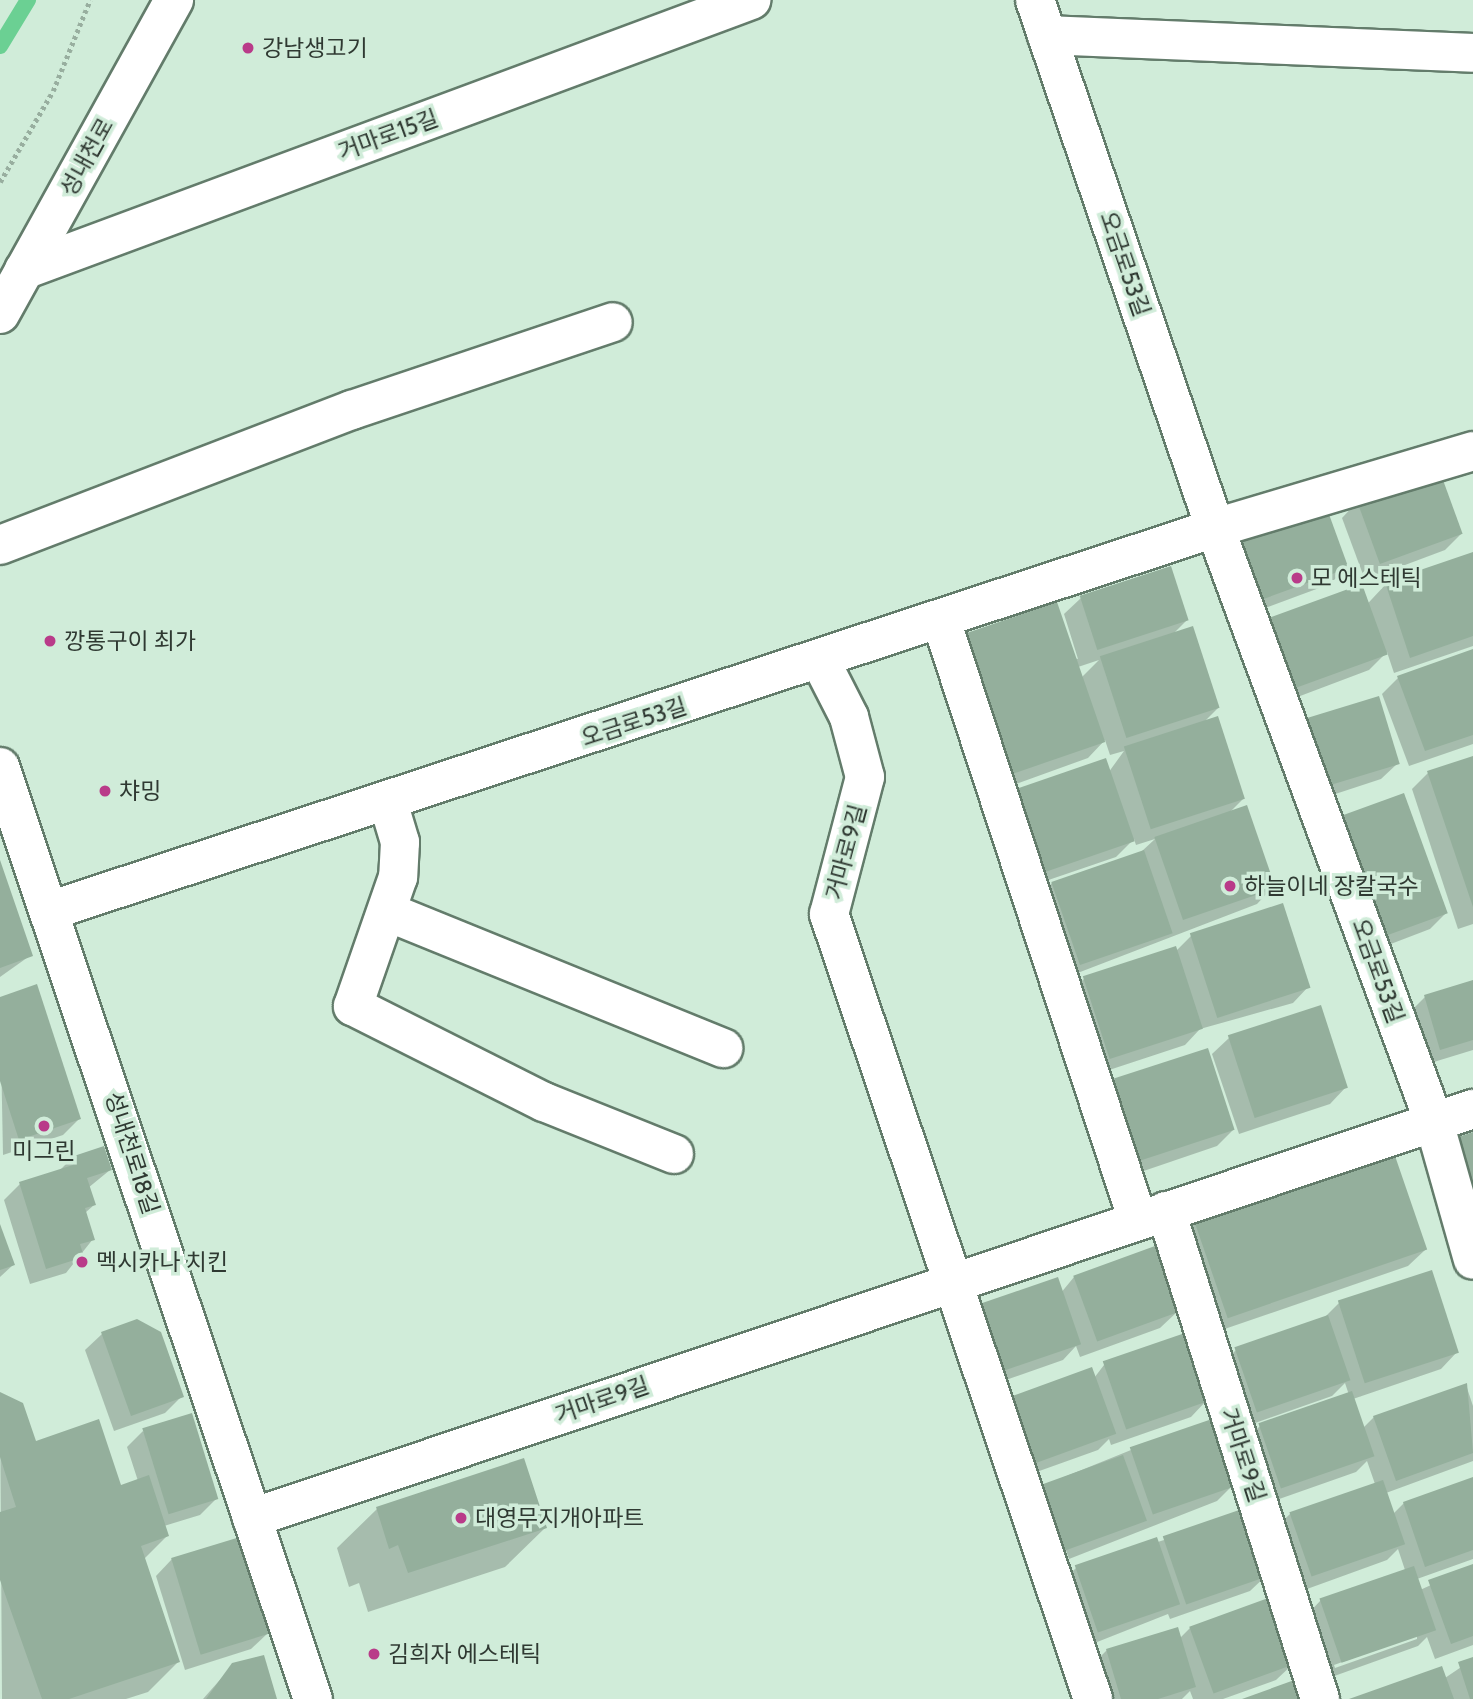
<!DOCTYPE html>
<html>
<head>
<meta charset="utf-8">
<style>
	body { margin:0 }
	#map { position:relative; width:1473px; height:1699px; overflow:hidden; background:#d0ecd9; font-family:Cabin,"Noto Sans KR",sans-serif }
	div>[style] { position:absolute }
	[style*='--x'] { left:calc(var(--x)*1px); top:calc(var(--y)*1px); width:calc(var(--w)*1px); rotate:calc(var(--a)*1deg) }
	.shadow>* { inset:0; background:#0003 }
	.stream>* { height:16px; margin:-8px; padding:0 8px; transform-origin:8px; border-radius:8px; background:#6bd093 }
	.building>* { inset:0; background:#94af9c; transform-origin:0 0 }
	.path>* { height:4.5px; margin-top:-2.25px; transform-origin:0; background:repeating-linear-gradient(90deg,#98ae9f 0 3.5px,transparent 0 7px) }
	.roads { filter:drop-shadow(2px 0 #637c6b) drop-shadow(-2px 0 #637c6b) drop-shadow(0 2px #637c6b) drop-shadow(0 -2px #637c6b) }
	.minor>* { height:38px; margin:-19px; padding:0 19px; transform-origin:19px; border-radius:19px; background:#fff }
	.dots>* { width:19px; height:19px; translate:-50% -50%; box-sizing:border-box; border:4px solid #d0ecd9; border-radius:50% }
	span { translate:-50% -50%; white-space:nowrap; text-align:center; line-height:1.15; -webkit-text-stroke:7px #d0ecd9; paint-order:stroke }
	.poi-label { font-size:23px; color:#2f3932 }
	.left { translate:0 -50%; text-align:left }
	.street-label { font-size:23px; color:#2f3932 }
</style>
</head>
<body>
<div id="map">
	<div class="shadow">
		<div style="clip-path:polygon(1358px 501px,1461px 534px,1445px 550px,1365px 580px,1342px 518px)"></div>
		<div style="clip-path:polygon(1473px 554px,1473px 646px,1394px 673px,1387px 652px,1369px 670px,1271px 707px,1386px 584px)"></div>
		<div style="clip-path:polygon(1222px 557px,1347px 567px,1330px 584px,1244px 616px)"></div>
		<div style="clip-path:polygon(evenodd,1081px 598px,1187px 620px,1172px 635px,1218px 708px,1203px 723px,1243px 799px,1229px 813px,1273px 887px,1257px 904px,1062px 979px,1036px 899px,1052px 883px,1141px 852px,1155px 839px,1136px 845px,1134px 839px,1116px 857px,1025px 888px,1124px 751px,1110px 755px,1105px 740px,1088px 758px,999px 790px,967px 637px,1078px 659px,1064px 614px,1081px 598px,1099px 660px,1082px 677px,1078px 667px,1099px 660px)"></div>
		<div style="clip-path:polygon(1473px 651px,1473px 744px,1409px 766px,1382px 694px,1398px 678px)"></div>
		<div style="clip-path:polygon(1308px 721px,1398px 763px,1381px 779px,1311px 802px,1291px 737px)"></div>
		<div style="clip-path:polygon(1473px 758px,1473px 924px,1458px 929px,1412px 789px,1428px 773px)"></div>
		<div style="clip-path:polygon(1336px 820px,1446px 913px,1430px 929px,1362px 955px)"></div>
		<div style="clip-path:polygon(0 864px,31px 955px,0 977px)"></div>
		<div style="clip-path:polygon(1191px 936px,1309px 986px,1293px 1003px,1200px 1029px,1185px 1045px,1094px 1075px,1067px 995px,1084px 979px,1176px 951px)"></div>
		<div style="clip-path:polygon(1473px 982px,1473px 1050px,1424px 1065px,1409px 1013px,1425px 997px)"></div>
		<div style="clip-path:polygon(0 999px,79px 1119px,63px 1135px,3px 1155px)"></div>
		<div style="clip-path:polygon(1229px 1038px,1346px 1087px,1330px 1104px,1239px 1134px,1212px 1054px)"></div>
		<div style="clip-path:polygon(1115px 1081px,1233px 1130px,1217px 1146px,1126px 1177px,1099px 1097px)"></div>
		<div style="clip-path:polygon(1473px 1134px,1473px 1245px,1459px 1139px)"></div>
		<div style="clip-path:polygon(72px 1158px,110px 1170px,88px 1188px,94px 1205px,85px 1213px,93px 1239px,66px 1273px,30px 1284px,4px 1200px,20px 1184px,58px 1172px)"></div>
		<div style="clip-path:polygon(1195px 1223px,1425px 1250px,1408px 1266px,1210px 1334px,1179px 1239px)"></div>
		<div style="clip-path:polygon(0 1228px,13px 1265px,0 1277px)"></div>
		<div style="clip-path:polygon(1074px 1277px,1177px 1312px,1160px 1328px,1080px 1357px,1076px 1346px,1063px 1360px,983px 1388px)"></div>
		<div style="clip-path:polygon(evenodd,1339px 1303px,1457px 1352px,1441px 1369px,1353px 1399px,1363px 1428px,1374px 1417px,1466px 1385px,1473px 1406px,1473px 1461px,1386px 1493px,1393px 1514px,1404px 1503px,1473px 1479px,1473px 1559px,1417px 1579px,1420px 1590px,1473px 1566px,1473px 1645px,1435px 1659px,1427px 1637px,1418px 1646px,1326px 1679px,1305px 1617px,1321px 1600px,1405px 1570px,1398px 1549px,1387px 1560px,1296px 1593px,1273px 1530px,1290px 1514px,1375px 1484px,1367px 1461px,1356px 1472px,1265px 1504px,1244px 1442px,1260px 1426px,1349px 1395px,1345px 1383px,1332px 1396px,1241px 1428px,1220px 1366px,1236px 1350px,1323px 1319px,1339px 1303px,1417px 1635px,1417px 1639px,1335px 1668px,1334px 1665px,1417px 1635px)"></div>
		<div style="clip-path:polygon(137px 1321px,182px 1396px,165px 1413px,114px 1431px,85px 1350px,102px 1334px)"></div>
		<div style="clip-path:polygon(1104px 1365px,1207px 1400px,1191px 1417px,1111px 1445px,1109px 1439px,1098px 1450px,1017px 1479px)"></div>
		<div style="clip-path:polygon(0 1394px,35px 1443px,120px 1487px,138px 1481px,127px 1447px,143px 1431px,217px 1498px,200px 1515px,164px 1526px,167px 1536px,144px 1559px,178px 1662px,148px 1692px,126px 1699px,2px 1699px)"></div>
		<div style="clip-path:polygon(1131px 1450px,1233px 1485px,1217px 1501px,1069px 1559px,1046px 1493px,1026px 1502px,1042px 1486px)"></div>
		<div style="clip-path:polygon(523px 1461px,545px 1528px,505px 1567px,368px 1612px,359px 1583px,349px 1587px,337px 1548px,377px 1509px)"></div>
		<div style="clip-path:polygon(1164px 1540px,1267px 1575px,1250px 1591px,1170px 1619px,1168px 1614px,1082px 1648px,1059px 1585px,1076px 1568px)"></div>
		<div style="clip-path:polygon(172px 1559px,268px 1633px,251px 1649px,185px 1670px,156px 1576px)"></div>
		<div style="clip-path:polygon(1190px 1628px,1293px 1664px,1276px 1680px,1223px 1699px,1193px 1699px,1190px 1691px,1182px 1699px,1100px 1699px,1090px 1667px,1107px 1650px,1180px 1638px)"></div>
		<div style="clip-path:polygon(1473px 1659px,1473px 1699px,1353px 1699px,1445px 1678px)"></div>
		<div style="clip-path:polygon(233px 1665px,275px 1699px,203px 1699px)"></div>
	</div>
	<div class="stream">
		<div style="--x:0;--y:46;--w:54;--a:-58.7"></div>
	</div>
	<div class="building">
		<div style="left:1439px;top:469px;width:69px;height:88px;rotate:70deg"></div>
		<div style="left:1326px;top:506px;width:66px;height:95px;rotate:70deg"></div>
		<div style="clip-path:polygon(1473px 552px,1473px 636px,1410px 658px,1385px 582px)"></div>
		<div style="left:1171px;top:566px;width:57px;height:96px;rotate:72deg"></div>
		<div style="left:1362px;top:584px;width:75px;height:107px;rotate:70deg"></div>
		<div style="left:1057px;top:602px;width:148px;height:97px;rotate:71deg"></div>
		<div style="left:1193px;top:626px;width:86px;height:98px;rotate:72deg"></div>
		<div style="clip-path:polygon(1473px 649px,1473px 735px,1425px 751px,1397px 676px)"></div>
		<div style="left:1379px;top:696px;width:71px;height:76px;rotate:73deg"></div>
		<div style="left:1218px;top:716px;width:87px;height:99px;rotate:72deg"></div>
		<div style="clip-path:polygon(1473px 756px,1473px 907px,1427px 771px)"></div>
		<div style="left:1106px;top:758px;width:88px;height:97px;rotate:71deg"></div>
		<div style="left:1404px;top:793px;width:128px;height:74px;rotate:70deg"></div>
		<div style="left:1247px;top:805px;width:88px;height:98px;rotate:71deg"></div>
		<div style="left:1144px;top:850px;width:88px;height:98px;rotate:71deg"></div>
		<div style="clip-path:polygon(0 860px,33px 956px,0 968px)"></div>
		<div style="left:1283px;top:903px;width:89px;height:98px;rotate:72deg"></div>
		<div style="left:1176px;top:946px;width:87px;height:98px;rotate:72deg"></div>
		<div style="clip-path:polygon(1473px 980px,1473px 1040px,1440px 1050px,1424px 995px)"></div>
		<div style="clip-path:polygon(37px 984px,81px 1119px,19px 1140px,0 1081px,0 997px)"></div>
		<div style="left:1321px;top:1005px;width:87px;height:98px;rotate:72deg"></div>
		<div style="left:1208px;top:1048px;width:86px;height:99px;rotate:72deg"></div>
		<div style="clip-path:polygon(1473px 1132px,1473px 1180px,1458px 1137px)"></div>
		<div style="clip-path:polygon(104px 1146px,112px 1170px,87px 1178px,96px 1205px,85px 1208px,95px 1240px,80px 1244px,84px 1257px,46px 1269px,19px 1182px,73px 1165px,71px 1157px)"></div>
		<div style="left:1394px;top:1153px;width:102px;height:211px;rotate:71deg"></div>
		<div style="clip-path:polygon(0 1224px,15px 1265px,0 1270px)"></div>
		<div style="left:1155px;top:1246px;width:70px;height:87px;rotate:70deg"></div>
		<div style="left:1432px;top:1270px;width:87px;height:99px;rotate:72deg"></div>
		<div style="left:1058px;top:1277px;width:71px;height:87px;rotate:71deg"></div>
		<div style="left:1328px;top:1315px;width:69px;height:99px;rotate:71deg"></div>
		<div style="clip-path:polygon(137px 1319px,161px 1332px,184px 1397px,131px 1416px,101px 1332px)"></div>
		<div style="left:1185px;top:1333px;width:72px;height:87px;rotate:71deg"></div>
		<div style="left:1092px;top:1367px;width:71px;height:87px;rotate:70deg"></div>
		<div style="clip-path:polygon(1467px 1383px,1473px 1453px,1396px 1481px,1373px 1416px)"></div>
		<div style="left:1352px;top:1391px;width:69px;height:99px;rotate:71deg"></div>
		<div style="clip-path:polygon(0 1392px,23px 1403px,36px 1441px,99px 1419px,121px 1485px,149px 1475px,169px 1536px,141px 1546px,180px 1662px,69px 1699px,42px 1699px,0 1580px,0 1512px,16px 1507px,0 1457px)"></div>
		<div style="left:192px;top:1413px;width:90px;height:52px;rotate:73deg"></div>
		<div style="left:1212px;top:1419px;width:71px;height:87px;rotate:71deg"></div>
		<div style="left:1123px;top:1455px;width:70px;height:87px;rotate:70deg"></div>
		<div style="clip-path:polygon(524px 1458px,547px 1528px,408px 1573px,398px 1545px,389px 1549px,376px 1507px)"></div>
		<div style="clip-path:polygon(1473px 1477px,1473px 1550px,1425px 1567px,1403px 1502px)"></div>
		<div style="left:1383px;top:1480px;width:68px;height:99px;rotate:71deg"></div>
		<div style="left:1245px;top:1508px;width:72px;height:87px;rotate:71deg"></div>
		<div style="left:240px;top:1537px;width:101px;height:72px;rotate:73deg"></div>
		<div style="left:1157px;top:1537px;width:71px;height:87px;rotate:71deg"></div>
		<div style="clip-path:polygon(1473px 1564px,1473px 1636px,1451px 1644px,1428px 1580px)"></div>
		<div style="left:1414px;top:1566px;width:68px;height:100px;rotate:71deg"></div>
		<div style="left:1271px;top:1597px;width:71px;height:87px;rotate:70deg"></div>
		<div style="clip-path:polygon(1178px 1627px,1196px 1687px,1158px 1699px,1121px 1699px,1106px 1649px)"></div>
		<div style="clip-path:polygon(264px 1655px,277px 1699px,206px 1699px,232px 1663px)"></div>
		<div style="clip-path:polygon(1473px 1657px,1473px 1699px,1470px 1699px,1458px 1662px)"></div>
		<div style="clip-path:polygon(1442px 1666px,1454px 1699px,1349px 1699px)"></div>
		<div style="clip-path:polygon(1300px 1678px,1307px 1699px,1242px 1699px)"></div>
	</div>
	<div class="path">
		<div style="--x:0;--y:182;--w:105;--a:-59.8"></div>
		<div style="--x:53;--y:91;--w:98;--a:-67.9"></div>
	</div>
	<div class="roads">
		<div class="minor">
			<div style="--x:1035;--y:0;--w:558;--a:71.18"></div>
			<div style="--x:1215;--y:528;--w:633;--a:69.76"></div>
			<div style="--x:1434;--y:1122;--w:143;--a:74.2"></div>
			<div style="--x:1047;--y:35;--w:426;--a:2.4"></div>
			<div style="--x:24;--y:270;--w:776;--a:-20.37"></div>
			<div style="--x:0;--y:314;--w:359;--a:-61"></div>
			<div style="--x:0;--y:545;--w:377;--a:-21"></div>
			<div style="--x:352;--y:410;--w:275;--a:-18.6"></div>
			<div style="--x:942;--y:623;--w:629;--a:71.85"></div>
			<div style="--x:821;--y:662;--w:62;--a:63"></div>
			<div style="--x:849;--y:717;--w:62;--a:75.1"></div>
			<div style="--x:865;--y:777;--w:142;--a:104.7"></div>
			<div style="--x:829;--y:914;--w:828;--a:71.41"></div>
			<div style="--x:0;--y:767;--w:983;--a:71.44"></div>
			<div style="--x:388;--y:802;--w:42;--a:73.3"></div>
			<div style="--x:400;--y:842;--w:35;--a:93"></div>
			<div style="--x:398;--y:877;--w:137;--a:109.2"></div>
			<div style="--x:353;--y:1006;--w:214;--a:26.7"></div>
			<div style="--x:544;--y:1102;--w:140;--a:21.8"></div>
			<div style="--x:52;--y:910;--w:1224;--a:-18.18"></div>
			<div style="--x:1215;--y:528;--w:269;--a:-16.6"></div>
			<div style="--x:388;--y:912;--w:362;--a:22.1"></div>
			<div style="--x:1166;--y:1211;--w:512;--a:72.49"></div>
			<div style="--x:252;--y:1518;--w:1288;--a:-18.52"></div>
		</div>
	</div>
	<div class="dots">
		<div style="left:248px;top:48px;background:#b93b89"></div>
		<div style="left:1297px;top:578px;background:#b93b89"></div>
		<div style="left:50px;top:641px;background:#b93b89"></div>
		<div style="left:105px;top:791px;background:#b93b89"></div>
		<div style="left:1230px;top:886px;background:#b93b89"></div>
		<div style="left:44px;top:1126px;background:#b93b89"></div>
		<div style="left:82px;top:1262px;background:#b93b89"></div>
		<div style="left:461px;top:1518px;background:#b93b89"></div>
		<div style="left:374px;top:1654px;background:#b93b89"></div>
	</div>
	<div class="poi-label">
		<span class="left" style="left:262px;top:48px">강남생고기</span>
		<span class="left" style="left:1311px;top:578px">모 에스테틱</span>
		<span class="left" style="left:64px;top:641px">깡통구이 최가</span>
		<span class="left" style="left:119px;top:791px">챠밍</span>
		<span class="left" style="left:1244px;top:886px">하늘이네 장칼국수</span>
		<span style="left:44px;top:1151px">미그린</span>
		<span class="left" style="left:96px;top:1262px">멕시카나 치킨</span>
		<span class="left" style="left:475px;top:1518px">대영무지개아파트</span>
		<span class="left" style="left:388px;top:1654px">김희자 에스테틱</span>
	</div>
	<div class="street-label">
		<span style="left:388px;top:135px;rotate:-20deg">거마로15길</span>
		<span style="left:87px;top:157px;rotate:-61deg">성내천로</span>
		<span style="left:1125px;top:264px;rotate:71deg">오금로53길</span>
		<span style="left:634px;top:722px;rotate:-18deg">오금로53길</span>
		<span style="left:846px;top:852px;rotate:-75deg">거마로9길</span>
		<span style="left:1378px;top:971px;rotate:70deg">오금로53길</span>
		<span style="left:132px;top:1153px;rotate:72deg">성내천로18길</span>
		<span style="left:602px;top:1400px;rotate:-19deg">거마로9길</span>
		<span style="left:1243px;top:1455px;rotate:72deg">거마로9길</span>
	</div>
</div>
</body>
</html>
